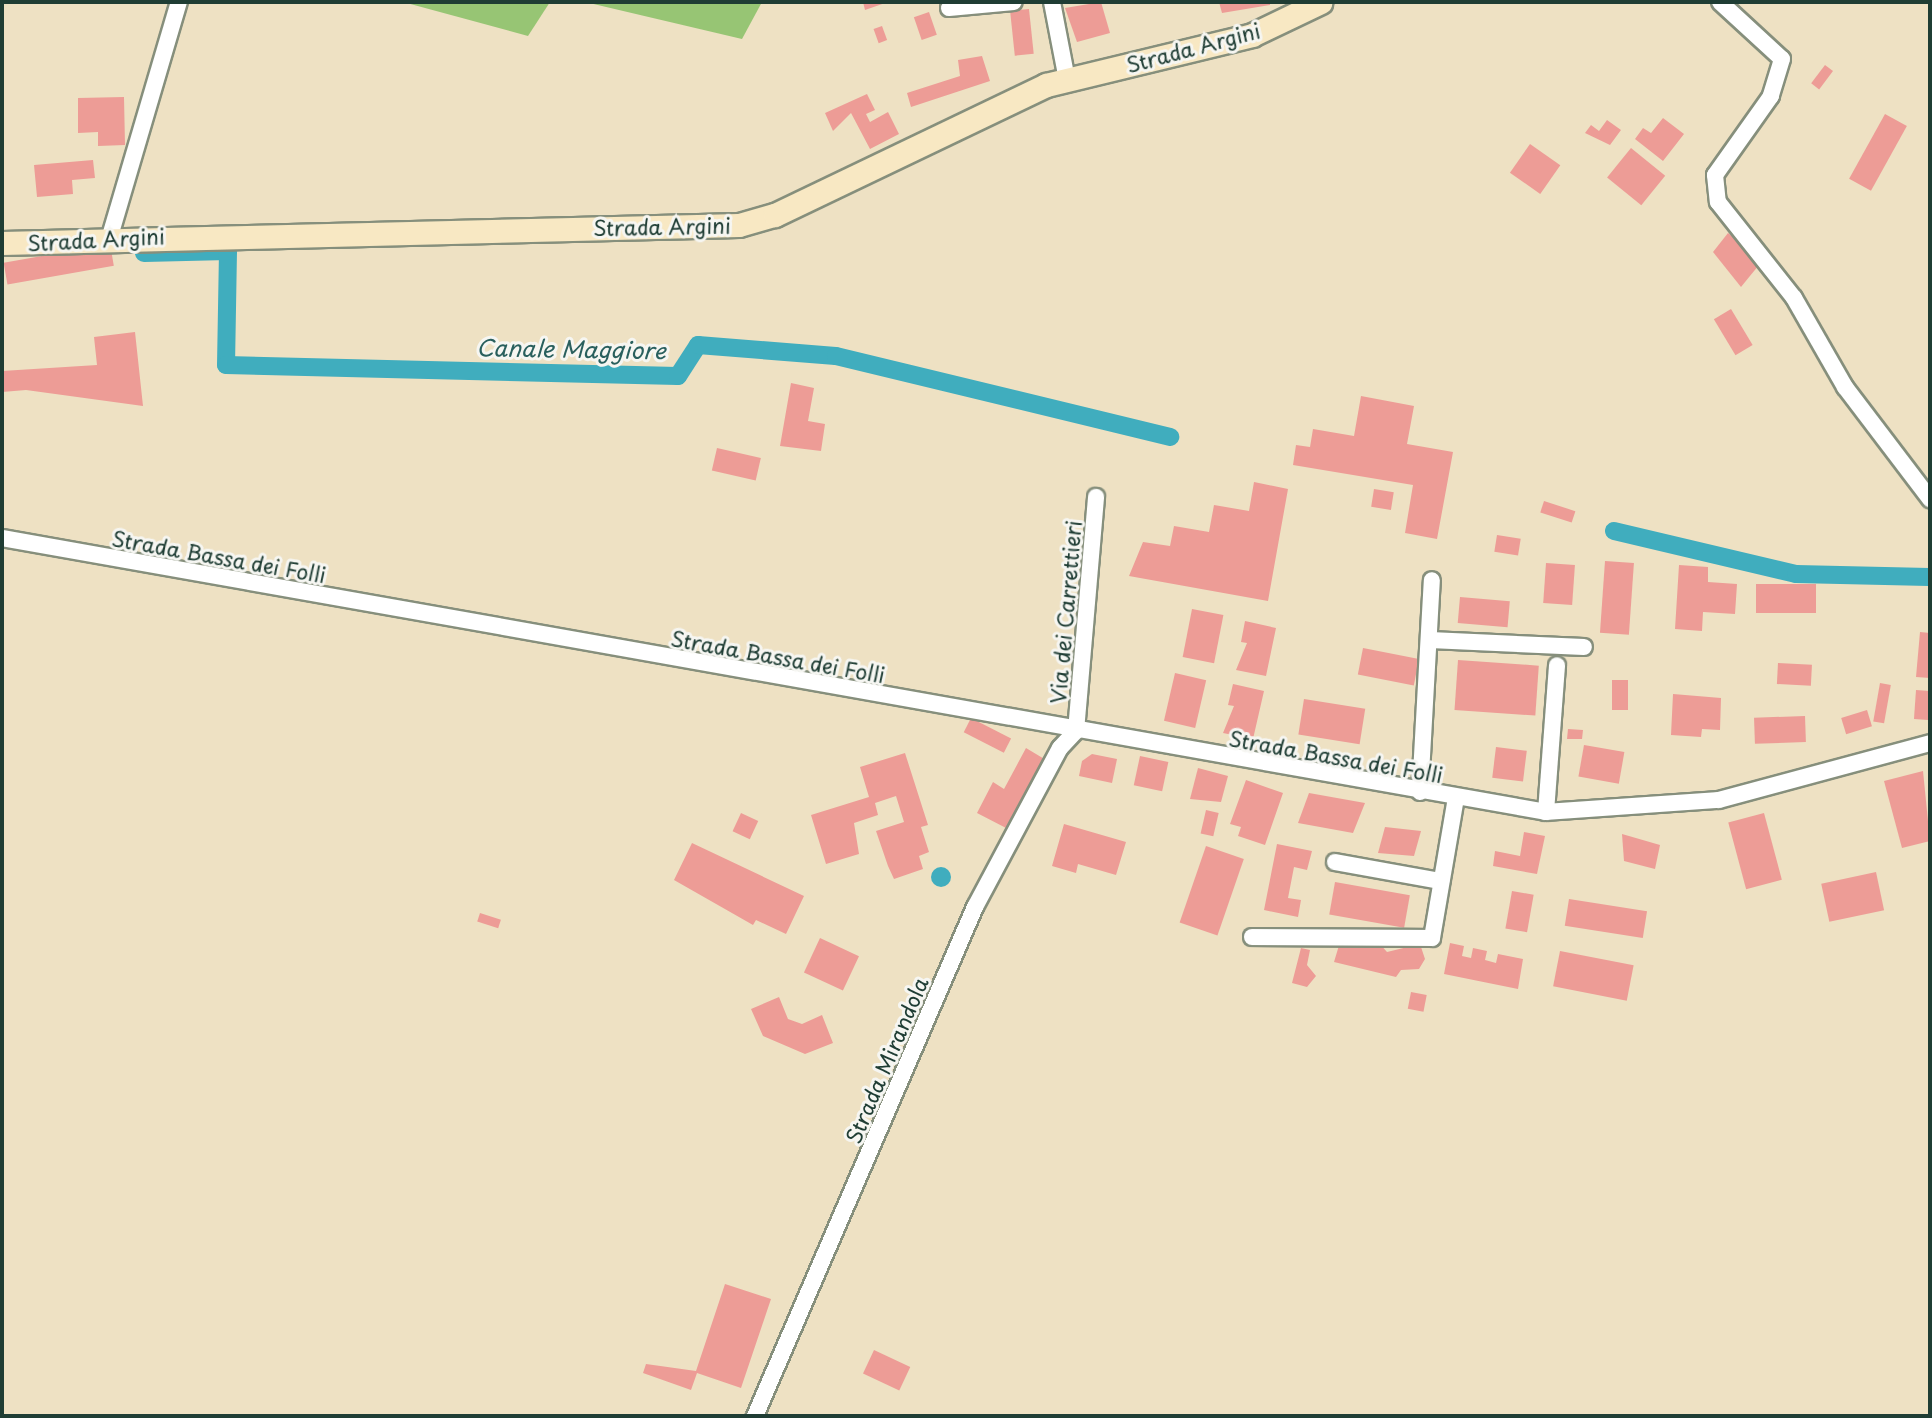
<!DOCTYPE html>
<html>
<head>
<meta charset="utf-8">
<style>
	body { margin:0 }
	#map { position:relative; width:1932px; height:1418px; overflow:hidden; background:#eee1c3; font-family:"Playpen Sans",sans-serif }
	div>[style] { position:absolute }
	[style*='--x'] { left:calc(var(--x)*1px); top:calc(var(--y)*1px); width:calc(var(--w)*1px); rotate:calc(var(--a)*1deg) }
	.green>* { inset:0; background:#97c574 }
	.water>* { inset:0; background:#40adbe }
	.round { border-radius:50% }
	.canal>* { height:18px; margin:-9px; padding:0 9px; transform-origin:9px; border-radius:9px; background:#40adbe }
	.building>* { inset:0; background:#ed9c96; transform-origin:0 0 }
	.roads { filter:drop-shadow(2px 0 #868f7c) drop-shadow(-2px 0 #868f7c) drop-shadow(0 2px #868f7c) drop-shadow(0 -2px #868f7c) }
	.street>* { height:16px; margin:-8px; padding:0 8px; transform-origin:8px; border-radius:8px; background:#fff }
	.secondary>* { height:23px; margin:-11.5px; padding:0 11.5px; transform-origin:11.5px; border-radius:11.5px; background:#f8e8c3 }
	span { translate:-50% -50%; white-space:nowrap; text-align:center; line-height:1.15; -webkit-text-stroke:6px #f6f6f2; paint-order:stroke }
	.street-label { font-size:21px; color:#1f3d34 }
	.water-label { font-size:23px; color:#295f5d; font-style:italic }
	.frame { position:absolute; inset:0; border:4px solid #1f3d34; pointer-events:none }
</style>
</head>
<body>
<div id="map">
	<div class="green">
		<div style="clip-path:polygon(403px 2px,550px 2px,528px 36px)"></div>
		<div style="clip-path:polygon(585px 2px,762px 2px,742px 39px)"></div>
	</div>
	<div class="water">
		<div class="round" style="left:931px;top:867px;width:20px;height:20px"></div>
	</div>
	<div class="canal">
		<div style="--x:144;--y:253;--w:84;--a:-1.4"></div>
		<div style="--x:228;--y:251;--w:114;--a:91"></div>
		<div style="--x:226;--y:365;--w:452;--a:1.4"></div>
		<div style="--x:678;--y:376;--w:37;--a:-57"></div>
		<div style="--x:698;--y:345;--w:138;--a:4.6"></div>
		<div style="--x:836;--y:356;--w:344;--a:13.6"></div>
		<div style="--x:1614;--y:531;--w:187;--a:13.3"></div>
		<div style="--x:1796;--y:574;--w:133;--a:1.3"></div>
	</div>
	<div class="building">
		<div style="clip-path:polygon(863px 2px,888px 2px,865px 10px)"></div>
		<div style="clip-path:polygon(1101px 2px,1110px 33px,1077px 42px,1065px 8px)"></div>
		<div style="clip-path:polygon(1219px 2px,1270px 2px,1270px 5px,1222px 13px)"></div>
		<div style="left:1029px;top:9px;width:45px;height:19px;rotate:84deg"></div>
		<div style="left:929px;top:12px;width:24px;height:16px;rotate:71deg"></div>
		<div style="left:882px;top:26px;width:15px;height:9px;rotate:70deg"></div>
		<div style="clip-path:polygon(982px 56px,990px 81px,911px 107px,907px 93px,960px 76px,958px 60px)"></div>
		<div style="left:1825px;top:65px;width:10px;height:23px;rotate:37deg"></div>
		<div style="clip-path:polygon(867px 94px,875px 110px,866px 114px,870px 122px,888px 112px,899px 134px,870px 149px,851px 113px,833px 131px,825px 113px)"></div>
		<div style="clip-path:polygon(124px 97px,125px 145px,98px 146px,98px 132px,78px 133px,78px 98px)"></div>
		<div style="left:1885px;top:114px;width:25px;height:74px;rotate:29deg"></div>
		<div style="clip-path:polygon(1663px 118px,1684px 134px,1663px 161px,1635px 139px,1643px 128px,1651px 133px)"></div>
		<div style="clip-path:polygon(1607px 120px,1621px 130px,1610px 145px,1585px 133px,1591px 125px,1599px 131px)"></div>
		<div style="left:1530px;top:144px;width:37px;height:35px;rotate:35deg"></div>
		<div style="left:1631px;top:148px;width:44px;height:38px;rotate:39deg"></div>
		<div style="clip-path:polygon(93px 160px,95px 178px,72px 180px,73px 194px,37px 197px,34px 165px)"></div>
		<div style="clip-path:polygon(1728px 233px,1763px 260px,1741px 287px,1713px 252px)"></div>
		<div style="left:110px;top:244px;width:22px;height:108px;rotate:80deg"></div>
		<div style="left:1731px;top:309px;width:42px;height:20px;rotate:59deg"></div>
		<div style="clip-path:polygon(135px 332px,143px 406px,26px 390px,2px 392px,2px 371px,97px 365px,94px 337px)"></div>
		<div style="clip-path:polygon(791px 383px,814px 388px,808px 421px,825px 424px,821px 451px,780px 446px)"></div>
		<div style="clip-path:polygon(1361px 396px,1414px 406px,1407px 444px,1453px 452px,1437px 539px,1405px 533px,1413px 485px,1293px 465px,1296px 445px,1310px 447px,1313px 429px,1354px 436px)"></div>
		<div style="left:717px;top:448px;width:45px;height:23px;rotate:13deg"></div>
		<div style="clip-path:polygon(1254px 482px,1288px 489px,1268px 601px,1129px 576px,1143px 542px,1170px 546px,1174px 526px,1209px 532px,1214px 505px,1249px 511px)"></div>
		<div style="left:1374px;top:489px;width:20px;height:18px;rotate:9deg"></div>
		<div style="left:1544px;top:501px;width:33px;height:12px;rotate:18deg"></div>
		<div style="left:1497px;top:535px;width:24px;height:17px;rotate:9deg"></div>
		<div style="left:1605px;top:561px;width:29px;height:72px;rotate:4deg"></div>
		<div style="left:1546px;top:563px;width:29px;height:40px;rotate:4deg"></div>
		<div style="clip-path:polygon(1679px 565px,1708px 567px,1708px 582px,1737px 584px,1735px 614px,1703px 612px,1702px 631px,1675px 629px)"></div>
		<div style="left:1756px;top:584px;width:60px;height:29px"></div>
		<div style="left:1460px;top:597px;width:50px;height:26px;rotate:5deg"></div>
		<div style="left:1192px;top:609px;width:32px;height:49px;rotate:11deg"></div>
		<div style="clip-path:polygon(1245px 621px,1276px 628px,1266px 676px,1236px 670px,1247px 643px,1241px 642px)"></div>
		<div style="clip-path:polygon(1920px 632px,1930px 633px,1930px 678px,1916px 677px)"></div>
		<div style="left:1363px;top:648px;width:57px;height:27px;rotate:11deg"></div>
		<div style="left:1458px;top:660px;width:81px;height:50px;rotate:4deg"></div>
		<div style="left:1778px;top:663px;width:34px;height:21px;rotate:3deg"></div>
		<div style="left:1175px;top:673px;width:32px;height:49px;rotate:13deg"></div>
		<div style="left:1612px;top:680px;width:16px;height:30px"></div>
		<div style="left:1880px;top:683px;width:11px;height:39px;rotate:10deg"></div>
		<div style="clip-path:polygon(1233px 684px,1264px 691px,1253px 739px,1223px 733px,1234px 706px,1228px 705px)"></div>
		<div style="left:1916px;top:690px;width:14px;height:29px;rotate:4deg"></div>
		<div style="clip-path:polygon(1673px 694px,1721px 698px,1720px 730px,1702px 729px,1701px 737px,1671px 735px)"></div>
		<div style="left:1304px;top:699px;width:62px;height:36px;rotate:9deg"></div>
		<div style="left:1867px;top:710px;width:17px;height:27px;rotate:73deg"></div>
		<div style="left:1805px;top:716px;width:26px;height:51px;rotate:88deg"></div>
		<div style="left:971px;top:718px;width:45px;height:16px;rotate:27deg"></div>
		<div style="clip-path:polygon(1568px 729px,1583px 730px,1582px 739px,1567px 739px)"></div>
		<div style="left:1584px;top:745px;width:41px;height:32px;rotate:10deg"></div>
		<div style="left:1496px;top:747px;width:31px;height:31px;rotate:7deg"></div>
		<div style="clip-path:polygon(1026px 748px,1046px 760px,1008px 829px,977px 813px,993px 782px,1004px 789px)"></div>
		<div style="clip-path:polygon(905px 753px,928px 825px,921px 827px,929px 852px,919px 856px,923px 869px,894px 879px,888px 866px,876px 831px,904px 822px,896px 796px,875px 803px,878px 815px,854px 823px,859px 854px,826px 864px,811px 815px,869px 797px,860px 767px)"></div>
		<div style="clip-path:polygon(1092px 754px,1117px 759px,1112px 783px,1079px 776px,1082px 761px)"></div>
		<div style="left:1140px;top:756px;width:29px;height:30px;rotate:12deg"></div>
		<div style="clip-path:polygon(1198px 768px,1228px 776px,1221px 802px,1190px 799px)"></div>
		<div style="clip-path:polygon(1923px 771px,1930px 841px,1902px 848px,1884px 781px)"></div>
		<div style="clip-path:polygon(1246px 780px,1283px 793px,1265px 845px,1238px 836px,1241px 827px,1230px 824px)"></div>
		<div style="clip-path:polygon(1309px 793px,1365px 803px,1353px 833px,1298px 823px)"></div>
		<div style="left:1206px;top:810px;width:13px;height:24px;rotate:13deg"></div>
		<div style="left:741px;top:813px;width:19px;height:20px;rotate:25deg"></div>
		<div style="left:1764px;top:813px;width:69px;height:37px;rotate:75deg"></div>
		<div style="clip-path:polygon(1064px 824px,1126px 842px,1116px 875px,1078px 864px,1076px 873px,1052px 866px)"></div>
		<div style="clip-path:polygon(1385px 827px,1421px 831px,1414px 856px,1378px 853px)"></div>
		<div style="clip-path:polygon(1524px 832px,1545px 836px,1537px 874px,1493px 866px,1495px 851px,1520px 856px)"></div>
		<div style="clip-path:polygon(1622px 834px,1660px 845px,1655px 869px,1624px 861px)"></div>
		<div style="clip-path:polygon(692px 843px,804px 896px,786px 934px,756px 920px,753px 925px,674px 880px)"></div>
		<div style="clip-path:polygon(1277px 844px,1312px 851px,1307px 870px,1294px 867px,1288px 898px,1301px 900px,1298px 917px,1264px 910px)"></div>
		<div style="left:1206px;top:846px;width:40px;height:81px;rotate:19deg"></div>
		<div style="left:1876px;top:872px;width:39px;height:56px;rotate:78deg"></div>
		<div style="left:1335px;top:882px;width:76px;height:33px;rotate:10deg"></div>
		<div style="left:1512px;top:891px;width:22px;height:38px;rotate:10deg"></div>
		<div style="left:1569px;top:899px;width:79px;height:27px;rotate:9deg"></div>
		<div style="left:480px;top:913px;width:22px;height:9px;rotate:18deg"></div>
		<div style="left:820px;top:938px;width:43px;height:38px;rotate:25deg"></div>
		<div style="clip-path:polygon(1340px 942px,1379px 943px,1387px 952px,1420px 944px,1425px 959px,1419px 969px,1401px 970px,1396px 977px,1334px 962px)"></div>
		<div style="clip-path:polygon(1450px 943px,1464px 946px,1462px 956px,1471px 958px,1473px 948px,1487px 951px,1485px 960px,1496px 963px,1498px 954px,1523px 959px,1518px 989px,1444px 974px)"></div>
		<div style="clip-path:polygon(1301px 948px,1310px 950px,1307px 965px,1316px 976px,1307px 987px,1292px 983px)"></div>
		<div style="left:1560px;top:951px;width:75px;height:36px;rotate:11deg"></div>
		<div style="left:1411px;top:992px;width:16px;height:17px;rotate:11deg"></div>
		<div style="clip-path:polygon(779px 997px,788px 1019px,802px 1024px,822px 1015px,833px 1043px,805px 1054px,763px 1036px,751px 1009px)"></div>
		<div style="clip-path:polygon(725px 1284px,771px 1299px,741px 1388px,697px 1373px,691px 1390px,643px 1373px,646px 1364px,696px 1371px)"></div>
		<div style="left:874px;top:1350px;width:40px;height:26px;rotate:25deg"></div>
	</div>
	<div class="roads">
		<div class="street">
			<div style="--x:1052;--y:2;--w:79;--a:79.1"></div>
			<div style="--x:1720;--y:2;--w:84;--a:42.6"></div>
			<div style="--x:1782;--y:59;--w:39;--a:107"></div>
			<div style="--x:1771;--y:96;--w:97;--a:125.3"></div>
			<div style="--x:1715;--y:175;--w:27;--a:84"></div>
			<div style="--x:1718;--y:202;--w:122;--a:51.6"></div>
			<div style="--x:1794;--y:298;--w:103;--a:60.2"></div>
			<div style="--x:1845;--y:387;--w:141;--a:52.8"></div>
			<div style="--x:949;--y:8;--w:65;--a:-5.3"></div>
			<div style="--x:110;--y:236;--w:244;--a:-73.6"></div>
			<div style="--x:2;--y:538;--w:1568;--a:10.06"></div>
			<div style="--x:1546;--y:812;--w:173;--a:-4"></div>
			<div style="--x:1719;--y:800;--w:219;--a:-15.1"></div>
			<div style="--x:1430;--y:640;--w:154;--a:2.6"></div>
			<div style="--x:1420;--y:792;--w:212;--a:-86.8"></div>
			<div style="--x:1546;--y:812;--w:147;--a:-85.7"></div>
			<div style="--x:1335;--y:862;--w:108;--a:10.2"></div>
			<div style="--x:1252;--y:937;--w:180;--a:0.3"></div>
			<div style="--x:1432;--y:938;--w:142;--a:-80.3"></div>
			<div style="--x:755;--y:1416;--w:555;--a:-66.63"></div>
			<div style="--x:975;--y:907;--w:180;--a:-61.9"></div>
			<div style="--x:1060;--y:748;--w:23;--a:-47"></div>
			<div style="--x:1076;--y:731;--w:235;--a:-85.1"></div>
		</div>
		<div class="secondary">
			<div style="--x:2;--y:243;--w:737;--a:-1.4"></div>
			<div style="--x:739;--y:225;--w:37;--a:-16"></div>
			<div style="--x:775;--y:215;--w:301;--a:-25.6"></div>
			<div style="--x:1046;--y:85;--w:212;--a:-13.6"></div>
			<div style="--x:1252;--y:35;--w:76;--a:-25.6"></div>
		</div>
	</div>
	<div class="street-label">
		<span style="left:1193px;top:47px;rotate:-15deg">Strada Argini</span>
		<span style="left:662px;top:226px;rotate:-1deg">Strada Argini</span>
		<span style="left:96px;top:239px;rotate:-3deg">Strada Argini</span>
		<span style="left:219px;top:556px;rotate:10deg">Strada Bassa dei Folli</span>
		<span style="left:1065px;top:612px;rotate:-85deg">Via dei Carrettieri</span>
		<span style="left:778px;top:656px;rotate:10deg">Strada Bassa dei Folli</span>
		<span style="left:1336px;top:756px;rotate:10deg">Strada Bassa dei Folli</span>
		<span style="left:886px;top:1060px;rotate:-67deg">Strada Mirandola</span>
	</div>
	<div class="water-label">
		<span style="left:571px;top:349px;rotate:1deg">Canale Maggiore</span>
	</div>
	<div class="frame"></div>
</div>
</body>
</html>
